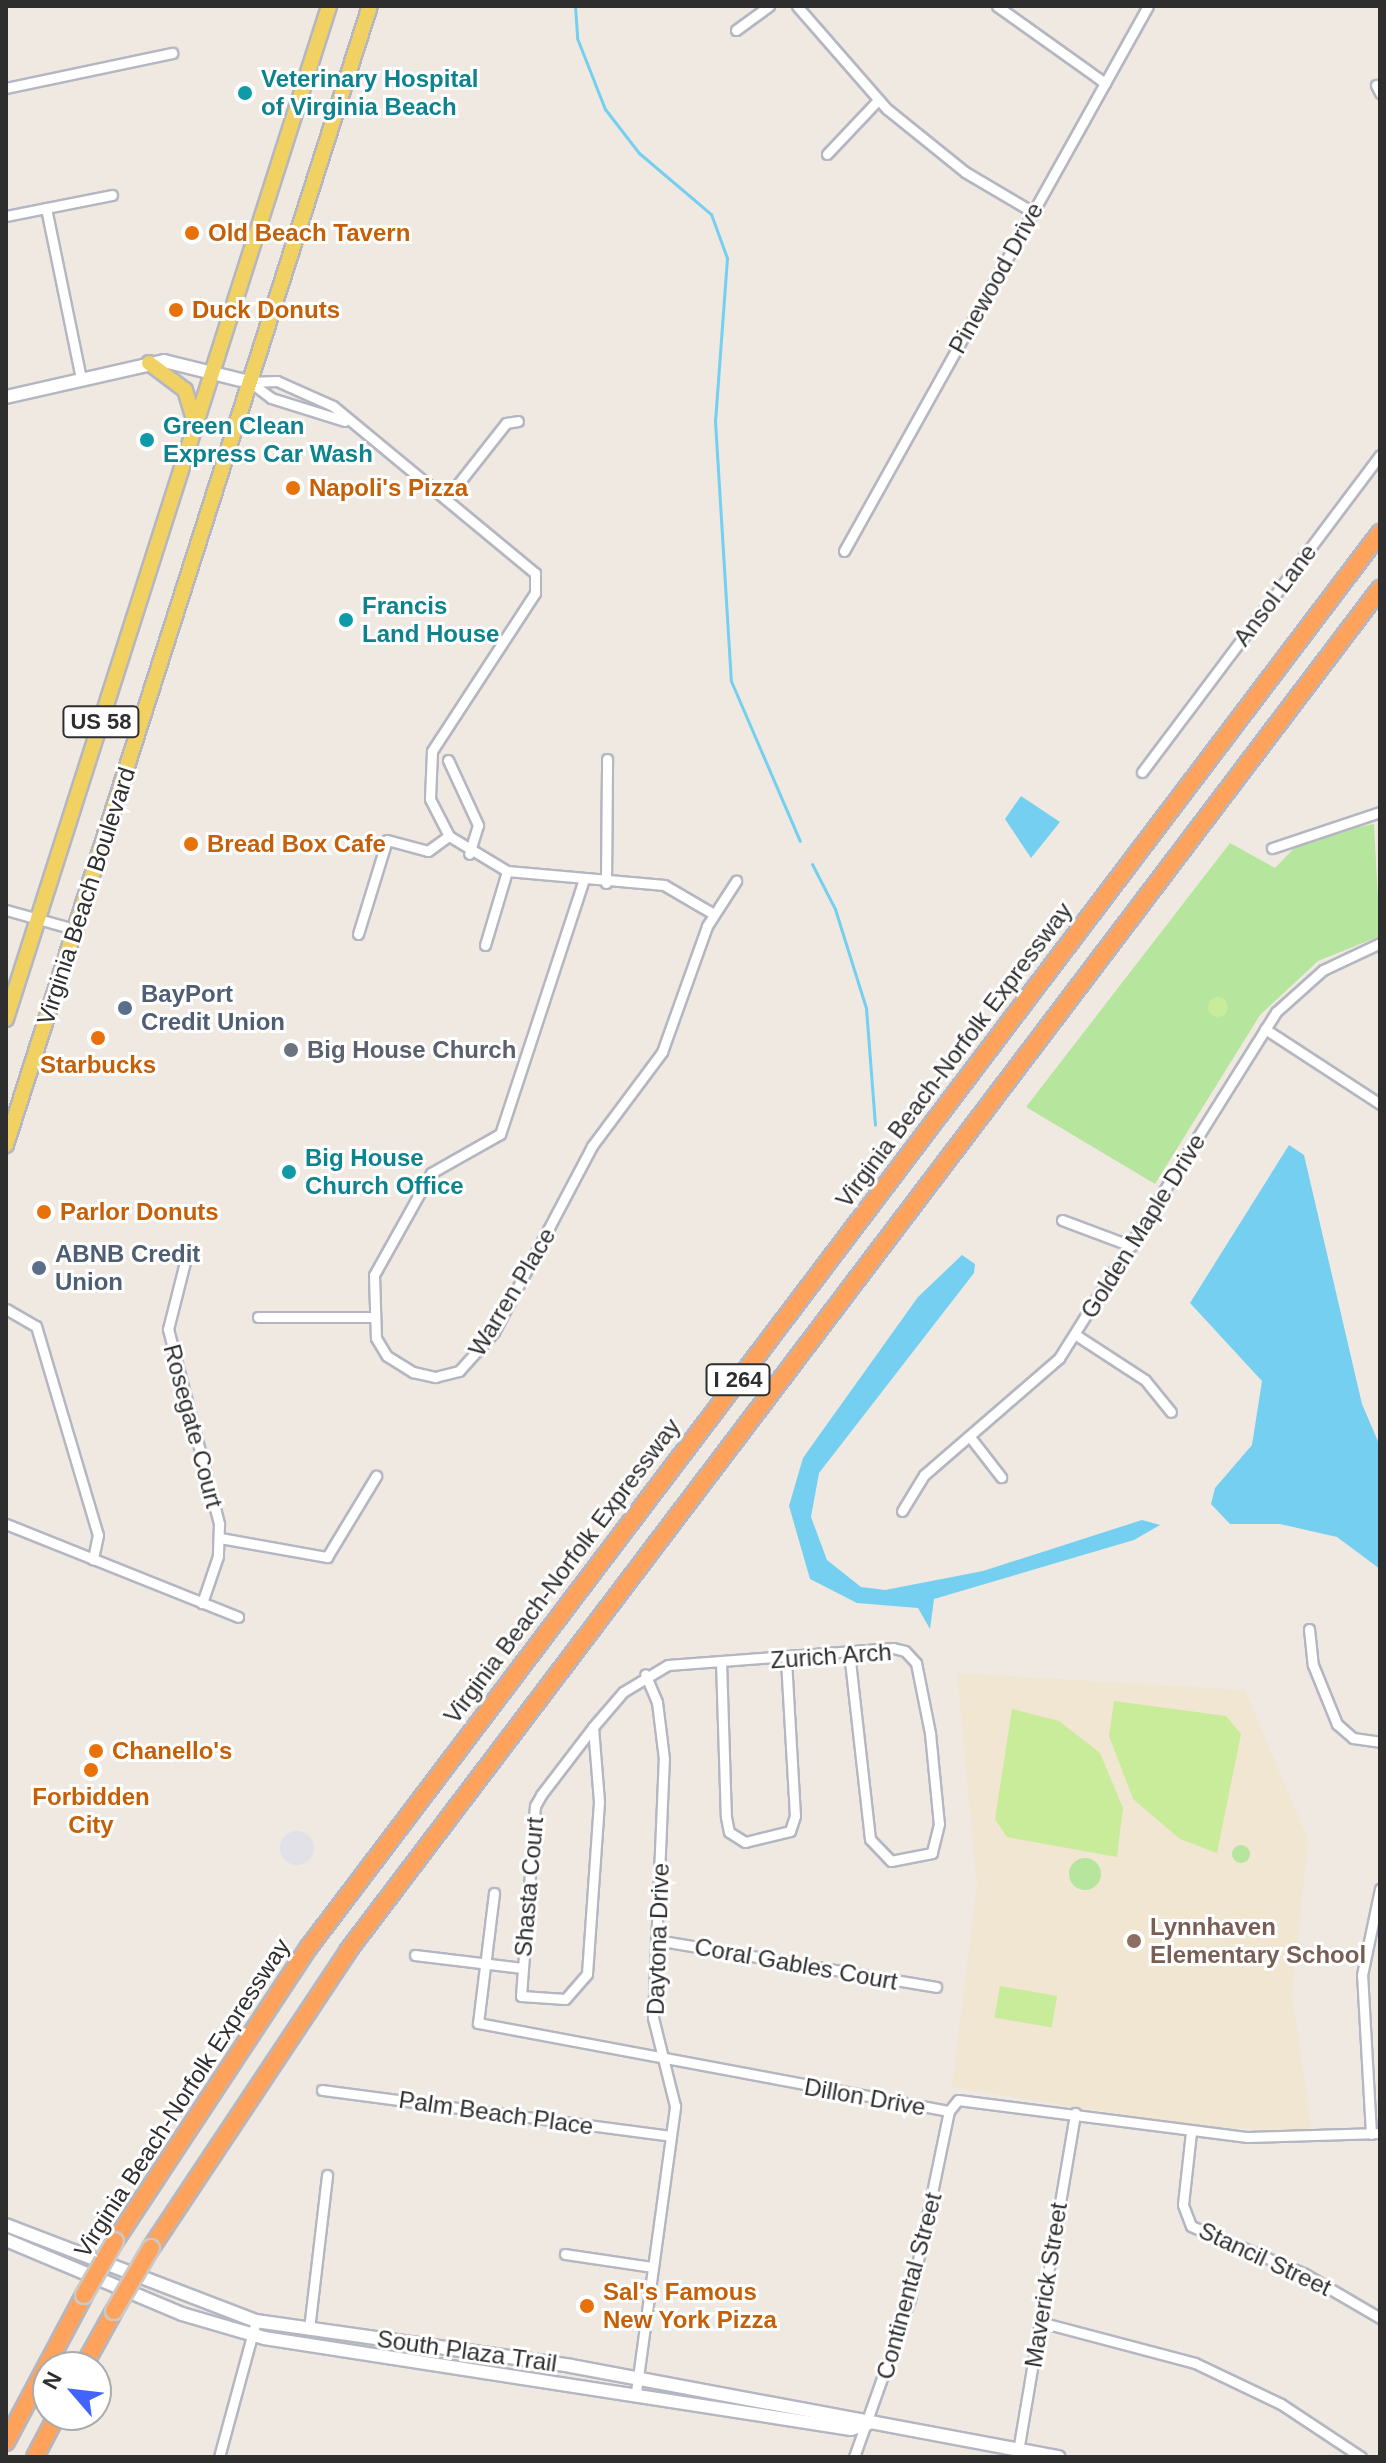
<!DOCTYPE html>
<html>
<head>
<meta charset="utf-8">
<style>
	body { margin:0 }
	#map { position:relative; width:1386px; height:2463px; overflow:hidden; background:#efe9e1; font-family:Helvetica,sans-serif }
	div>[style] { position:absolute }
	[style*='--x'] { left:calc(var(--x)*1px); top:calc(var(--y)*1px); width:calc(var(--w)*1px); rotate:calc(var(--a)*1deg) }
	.industrial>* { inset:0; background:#e3e1e8 }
	.round { border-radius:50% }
	.education>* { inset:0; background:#f0e6d1 }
	.green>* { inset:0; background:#b6e59e }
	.pitch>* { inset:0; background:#c9ec9a; transform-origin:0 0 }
	.water>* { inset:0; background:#75cff0 }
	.stream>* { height:3px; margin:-1.5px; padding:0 1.5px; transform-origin:1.5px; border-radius:1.5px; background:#75cff0 }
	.roads { filter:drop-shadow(2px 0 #b4b7c1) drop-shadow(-2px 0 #b4b7c1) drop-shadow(0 2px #b4b7c1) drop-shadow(0 -2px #b4b7c1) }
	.street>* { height:9px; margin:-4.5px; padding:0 4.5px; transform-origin:4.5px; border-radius:4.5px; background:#fff }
	.secondary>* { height:12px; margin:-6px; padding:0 6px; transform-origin:6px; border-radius:6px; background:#fff }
	.primary>* { height:14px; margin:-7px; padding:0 7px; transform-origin:7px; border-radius:7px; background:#f2d163 }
	.highway>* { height:16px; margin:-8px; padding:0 8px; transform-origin:8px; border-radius:8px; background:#ffa35c }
	.bridges { filter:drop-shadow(2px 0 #c9c9c9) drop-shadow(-2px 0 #c9c9c9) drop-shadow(0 2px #c9c9c9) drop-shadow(0 -2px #c9c9c9) }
	.highway-bridge>* { height:16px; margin:-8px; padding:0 8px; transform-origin:8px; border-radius:8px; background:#ffa35c }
	.dots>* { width:22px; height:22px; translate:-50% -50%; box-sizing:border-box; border:4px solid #fff; border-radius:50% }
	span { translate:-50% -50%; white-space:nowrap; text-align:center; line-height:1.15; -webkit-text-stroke:6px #fff; paint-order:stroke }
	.shield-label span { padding:2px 6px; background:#fff; border:2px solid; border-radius:6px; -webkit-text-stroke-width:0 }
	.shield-label { font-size:22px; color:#2e2e2e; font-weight:700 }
	.culture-label { font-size:24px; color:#0d838f; font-weight:700 }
	.left { translate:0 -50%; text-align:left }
	.food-label { font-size:24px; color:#c56008; font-weight:700 }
	.street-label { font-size:24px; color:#2e2e2e }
	.service-label { font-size:24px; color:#4e5e75; font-weight:700 }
	.worship-label { font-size:24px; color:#5b616d; font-weight:700 }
	.education-label { font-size:24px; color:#785e54; font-weight:700 }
	.frame { position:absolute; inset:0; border:8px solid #2e2e2e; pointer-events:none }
	.north { position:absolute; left:32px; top:2351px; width:80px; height:80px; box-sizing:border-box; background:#fff; border:2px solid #ababab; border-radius:50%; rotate:298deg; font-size:22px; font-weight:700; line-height:32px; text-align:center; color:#2e2e2e }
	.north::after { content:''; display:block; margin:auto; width:28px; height:36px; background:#4264fb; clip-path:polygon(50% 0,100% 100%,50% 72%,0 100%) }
</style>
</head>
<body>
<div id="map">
	<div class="industrial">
		<div class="round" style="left:280px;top:1831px;width:34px;height:34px"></div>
	</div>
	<div class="education">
		<div style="clip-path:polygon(957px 1673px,1245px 1690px,1308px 1840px,1292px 1996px,1312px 2131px,1203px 2127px,952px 2087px,977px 1886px)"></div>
	</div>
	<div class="green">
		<div style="clip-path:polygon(1374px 824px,1380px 936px,1318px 961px,1260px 1015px,1155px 1184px,1026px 1107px,1230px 843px,1275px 868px,1305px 837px)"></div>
		<div class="round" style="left:1232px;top:1845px;width:18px;height:18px"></div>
		<div class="round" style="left:1069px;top:1858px;width:32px;height:32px"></div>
	</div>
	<div class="pitch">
		<div class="round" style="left:1208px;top:997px;width:20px;height:20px"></div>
		<div style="clip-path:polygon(1114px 1701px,1226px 1716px,1241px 1734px,1217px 1853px,1180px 1839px,1133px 1799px,1109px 1736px)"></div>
		<div style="clip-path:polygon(1012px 1709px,1059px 1721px,1100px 1753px,1123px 1808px,1117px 1857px,1007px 1837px,995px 1819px)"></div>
		<div style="left:1000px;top:1986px;width:58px;height:32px;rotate:10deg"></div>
	</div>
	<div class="water">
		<div style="clip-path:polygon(1021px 796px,1060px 822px,1031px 858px,1005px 819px)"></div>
		<div style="clip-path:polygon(1289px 1145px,1304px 1155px,1362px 1404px,1380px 1446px,1380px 1569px,1337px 1537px,1280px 1524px,1230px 1524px,1211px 1504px,1215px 1488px,1252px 1445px,1262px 1381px,1190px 1303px)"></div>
		<div style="clip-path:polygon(962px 1255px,975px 1264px,974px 1273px,819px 1473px,811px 1517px,827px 1560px,861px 1587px,885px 1590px,983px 1571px,1142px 1520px,1160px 1525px,1134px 1540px,934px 1599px,930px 1629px,918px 1608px,857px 1603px,810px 1579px,789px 1506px,803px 1458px,820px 1434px,918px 1297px)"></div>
	</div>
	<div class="stream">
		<div style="--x:575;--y:6;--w:32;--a:86"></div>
		<div style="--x:577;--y:38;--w:76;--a:68.5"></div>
		<div style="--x:605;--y:109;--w:56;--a:52.3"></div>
		<div style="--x:639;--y:153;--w:94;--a:40.3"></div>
		<div style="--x:711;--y:214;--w:47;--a:70"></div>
		<div style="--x:727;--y:258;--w:163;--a:94.2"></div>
		<div style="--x:715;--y:421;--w:260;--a:86.5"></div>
		<div style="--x:731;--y:681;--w:174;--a:66.7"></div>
		<div style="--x:812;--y:864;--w:51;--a:62.9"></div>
		<div style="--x:835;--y:909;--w:104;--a:72.6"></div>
		<div style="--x:866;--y:1008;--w:117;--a:85.6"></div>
	</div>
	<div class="roads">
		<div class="street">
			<div style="--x:797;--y:6;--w:137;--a:48.9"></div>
			<div style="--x:887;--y:109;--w:100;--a:38.9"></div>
			<div style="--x:965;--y:172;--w:79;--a:30.5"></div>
			<div style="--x:997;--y:6;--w:133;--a:35.5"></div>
			<div style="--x:736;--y:30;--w:41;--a:-36"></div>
			<div style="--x:1376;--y:85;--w:9;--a:63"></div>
			<div style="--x:6;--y:88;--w:170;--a:-11.9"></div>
			<div style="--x:827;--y:154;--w:74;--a:-46.6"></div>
			<div style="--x:46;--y:208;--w:174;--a:78.4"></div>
			<div style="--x:6;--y:216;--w:108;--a:-11.2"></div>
			<div style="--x:249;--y:382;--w:28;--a:-2"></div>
			<div style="--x:277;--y:381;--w:61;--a:24.1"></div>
			<div style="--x:333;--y:406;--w:262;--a:39.6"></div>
			<div style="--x:535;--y:573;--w:20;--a:90"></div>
			<div style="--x:535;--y:593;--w:189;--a:123.1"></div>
			<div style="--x:432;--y:751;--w:48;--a:92.4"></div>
			<div style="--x:430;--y:799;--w:42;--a:62.8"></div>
			<div style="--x:449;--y:836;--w:68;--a:31.1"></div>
			<div style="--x:507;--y:871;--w:158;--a:5.1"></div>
			<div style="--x:664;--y:885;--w:56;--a:30.3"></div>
			<div style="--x:250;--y:382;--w:26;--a:37"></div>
			<div style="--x:271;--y:398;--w:77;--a:17.3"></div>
			<div style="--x:447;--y:498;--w:95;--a:-51.8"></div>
			<div style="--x:506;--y:423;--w:12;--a:-9"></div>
			<div style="--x:844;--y:551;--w:624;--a:-60.85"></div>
			<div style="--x:448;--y:760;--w:72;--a:65.2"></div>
			<div style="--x:478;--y:825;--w:30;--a:107"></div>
			<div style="--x:1142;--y:772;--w:396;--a:-53.1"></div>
			<div style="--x:1272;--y:848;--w:114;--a:-18.4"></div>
			<div style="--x:583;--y:882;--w:265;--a:108.2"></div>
			<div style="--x:500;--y:1134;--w:79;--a:150.5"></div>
			<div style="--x:431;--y:1173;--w:117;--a:119.2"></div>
			<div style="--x:374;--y:1275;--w:63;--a:88.2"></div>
			<div style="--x:376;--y:1338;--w:21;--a:59"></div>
			<div style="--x:387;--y:1356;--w:31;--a:32"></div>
			<div style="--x:413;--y:1372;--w:23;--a:13"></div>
			<div style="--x:435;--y:1377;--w:25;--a:-14"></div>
			<div style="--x:459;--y:1371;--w:52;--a:-48.1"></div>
			<div style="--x:494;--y:1332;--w:210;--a:-62.2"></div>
			<div style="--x:592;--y:1146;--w:117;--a:-53.3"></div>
			<div style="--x:662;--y:1052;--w:134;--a:-70.3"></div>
			<div style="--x:707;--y:926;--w:54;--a:-57.2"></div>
			<div style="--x:606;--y:883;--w:124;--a:-89.5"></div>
			<div style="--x:6;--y:910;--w:71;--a:15.6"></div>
			<div style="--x:358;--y:934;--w:98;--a:-72.9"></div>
			<div style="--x:387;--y:840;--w:42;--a:15"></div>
			<div style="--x:428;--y:851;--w:26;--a:-36"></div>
			<div style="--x:485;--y:945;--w:77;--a:-73.4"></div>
			<div style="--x:1265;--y:1029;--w:137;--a:33.1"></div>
			<div style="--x:1062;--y:1220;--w:74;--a:20.6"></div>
			<div style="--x:188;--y:1250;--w:81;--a:104.2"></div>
			<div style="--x:168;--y:1329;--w:202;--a:75.3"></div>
			<div style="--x:219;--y:1524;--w:32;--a:92"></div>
			<div style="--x:218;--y:1556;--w:50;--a:108.8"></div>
			<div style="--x:6;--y:1309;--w:34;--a:30"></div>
			<div style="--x:36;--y:1326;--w:218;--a:73.5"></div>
			<div style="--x:98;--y:1535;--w:25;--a:102"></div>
			<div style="--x:258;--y:1317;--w:114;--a:0"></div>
			<div style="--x:1076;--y:1335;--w:82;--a:33.1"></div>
			<div style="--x:1145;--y:1380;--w:41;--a:50.9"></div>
			<div style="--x:970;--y:1437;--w:51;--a:52.2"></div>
			<div style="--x:902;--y:1511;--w:42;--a:-58.6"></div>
			<div style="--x:924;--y:1475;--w:179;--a:-40.9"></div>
			<div style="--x:1059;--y:1358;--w:408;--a:-57.9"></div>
			<div style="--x:1276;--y:1012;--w:63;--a:-41.8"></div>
			<div style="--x:1323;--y:970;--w:63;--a:-25.3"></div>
			<div style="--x:6;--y:1524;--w:250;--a:21.8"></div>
			<div style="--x:220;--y:1538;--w:109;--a:10.1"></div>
			<div style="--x:327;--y:1557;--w:95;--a:-58.8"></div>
			<div style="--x:1309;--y:1629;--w:36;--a:84"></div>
			<div style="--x:1313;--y:1665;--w:64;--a:67.9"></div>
			<div style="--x:1337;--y:1724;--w:21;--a:41"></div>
			<div style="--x:1353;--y:1738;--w:27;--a:8"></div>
			<div style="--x:721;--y:1661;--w:156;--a:88.2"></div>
			<div style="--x:726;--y:1817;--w:15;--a:79"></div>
			<div style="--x:729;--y:1832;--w:19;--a:32"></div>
			<div style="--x:745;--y:1842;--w:46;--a:-13.7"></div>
			<div style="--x:790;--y:1831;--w:16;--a:-72"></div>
			<div style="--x:795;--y:1816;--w:156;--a:-93.3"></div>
			<div style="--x:593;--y:1727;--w:75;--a:85.4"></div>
			<div style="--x:599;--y:1802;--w:172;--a:94"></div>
			<div style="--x:587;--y:1974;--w:33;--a:131"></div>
			<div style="--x:565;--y:1999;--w:44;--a:-176.1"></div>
			<div style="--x:521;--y:1996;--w:191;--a:-85.8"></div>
			<div style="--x:535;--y:1806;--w:13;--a:-61"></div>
			<div style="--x:541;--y:1795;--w:86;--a:-52.6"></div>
			<div style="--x:593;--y:1727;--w:46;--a:-49.4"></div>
			<div style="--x:623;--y:1692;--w:52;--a:-31"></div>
			<div style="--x:668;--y:1665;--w:226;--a:-4.3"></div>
			<div style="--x:893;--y:1648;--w:12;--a:14"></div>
			<div style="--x:905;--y:1651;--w:16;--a:47"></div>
			<div style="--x:916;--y:1663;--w:71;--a:78.7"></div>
			<div style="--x:930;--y:1733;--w:91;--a:84.4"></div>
			<div style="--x:939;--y:1824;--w:30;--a:104"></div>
			<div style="--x:932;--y:1853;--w:42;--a:169"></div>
			<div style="--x:891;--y:1861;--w:30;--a:-134"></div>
			<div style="--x:870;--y:1839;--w:187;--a:-96.4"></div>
			<div style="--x:494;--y:1893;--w:131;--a:97"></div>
			<div style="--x:478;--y:2023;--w:479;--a:10.6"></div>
			<div style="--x:656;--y:1940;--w:284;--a:9.5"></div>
			<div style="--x:415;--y:1955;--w:108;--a:6.9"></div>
			<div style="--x:322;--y:2090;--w:351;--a:7.5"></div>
			<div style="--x:1191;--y:2132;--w:73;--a:96.3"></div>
			<div style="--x:1183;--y:2205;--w:22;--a:69"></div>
			<div style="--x:1191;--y:2226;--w:121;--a:22.8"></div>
			<div style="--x:1303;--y:2273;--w:89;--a:30.3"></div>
			<div style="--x:1371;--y:2134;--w:159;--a:-93.2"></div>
			<div style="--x:1362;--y:1975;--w:88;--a:-78.2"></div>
			<div style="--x:565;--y:2254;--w:88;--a:8.5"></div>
			<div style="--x:1040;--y:2322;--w:160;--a:14.8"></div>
			<div style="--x:1195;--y:2363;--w:95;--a:25.5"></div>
			<div style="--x:1281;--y:2404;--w:96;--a:33.5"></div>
			<div style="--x:309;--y:2329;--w:155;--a:-83.3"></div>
			<div style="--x:636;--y:2392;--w:289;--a:-82.2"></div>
			<div style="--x:675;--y:2106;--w:91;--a:-104"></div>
			<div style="--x:653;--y:2018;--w:259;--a:-87.6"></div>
			<div style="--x:664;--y:1759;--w:57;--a:-97"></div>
			<div style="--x:657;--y:1702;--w:30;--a:-113"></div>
			<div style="--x:219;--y:2457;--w:141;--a:-74.8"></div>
			<div style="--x:854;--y:2457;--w:168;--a:-70.5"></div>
			<div style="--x:910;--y:2299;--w:192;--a:-78.3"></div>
			<div style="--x:949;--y:2111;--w:14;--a:-51"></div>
			<div style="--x:958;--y:2100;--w:292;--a:7.3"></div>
			<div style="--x:1248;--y:2137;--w:132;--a:-1.7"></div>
			<div style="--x:1017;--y:2457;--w:349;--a:-80.4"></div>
		</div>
		<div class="secondary">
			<div style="--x:6;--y:397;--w:162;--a:-12.8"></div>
			<div style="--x:164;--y:361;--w:88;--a:13.9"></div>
			<div style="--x:6;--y:2225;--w:268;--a:21"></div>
			<div style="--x:256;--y:2321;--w:318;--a:8.1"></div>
			<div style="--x:571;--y:2366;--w:496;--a:10.6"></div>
			<div style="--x:6;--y:2240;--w:191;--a:22.8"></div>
			<div style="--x:182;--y:2314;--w:85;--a:16.3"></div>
			<div style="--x:264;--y:2338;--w:594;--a:8.81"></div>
			<div style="--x:851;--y:2429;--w:17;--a:-17"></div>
		</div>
		<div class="primary">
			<div style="--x:149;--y:363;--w:45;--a:36.9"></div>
			<div style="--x:185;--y:390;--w:34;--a:73"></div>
			<div style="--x:6;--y:1019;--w:1063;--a:-72.31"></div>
			<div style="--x:6;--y:1145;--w:1196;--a:-72.28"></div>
		</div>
		<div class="highway">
			<div style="--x:115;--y:2241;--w:352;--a:-56.6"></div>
			<div style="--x:309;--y:1947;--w:1774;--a:-52.86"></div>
			<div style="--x:151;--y:2248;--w:356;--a:-56.4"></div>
			<div style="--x:348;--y:1951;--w:1709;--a:-52.85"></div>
			<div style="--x:83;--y:2367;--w:64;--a:-61"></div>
			<div style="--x:6;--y:2442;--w:166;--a:-62"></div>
			<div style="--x:35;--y:2457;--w:47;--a:-62.4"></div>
		</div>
	</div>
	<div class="bridges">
		<div class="highway-bridge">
			<div style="--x:84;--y:2295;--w:62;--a:-60.1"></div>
			<div style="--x:114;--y:2311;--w:73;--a:-59.6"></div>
		</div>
	</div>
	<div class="dots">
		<div style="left:245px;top:93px;background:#0f9aa8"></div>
		<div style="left:192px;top:233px;background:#e8710a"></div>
		<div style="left:176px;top:310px;background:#e8710a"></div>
		<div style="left:147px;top:440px;background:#0f9aa8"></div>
		<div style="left:293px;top:488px;background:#e8710a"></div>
		<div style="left:346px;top:620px;background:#0f9aa8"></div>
		<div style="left:191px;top:844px;background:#e8710a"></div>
		<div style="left:125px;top:1008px;background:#5c6f8a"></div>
		<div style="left:98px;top:1038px;background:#e8710a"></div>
		<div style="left:291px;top:1050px;background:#6b7280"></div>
		<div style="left:289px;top:1172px;background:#0f9aa8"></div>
		<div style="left:44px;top:1212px;background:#e8710a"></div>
		<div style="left:39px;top:1268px;background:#5c6f8a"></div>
		<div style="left:96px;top:1751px;background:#e8710a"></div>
		<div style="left:91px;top:1770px;background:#e8710a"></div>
		<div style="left:1134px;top:1941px;background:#8d6e63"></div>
		<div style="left:587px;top:2306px;background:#e8710a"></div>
	</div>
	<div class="shield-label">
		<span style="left:101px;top:722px">US 58</span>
		<span style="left:738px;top:1380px">I 264</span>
	</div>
	<div class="culture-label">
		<span class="left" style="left:261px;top:93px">Veterinary Hospital<br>of Virginia Beach</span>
		<span class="left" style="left:163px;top:440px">Green Clean<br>Express Car Wash</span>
		<span class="left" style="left:362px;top:620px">Francis<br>Land House</span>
		<span class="left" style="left:305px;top:1172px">Big House<br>Church Office</span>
	</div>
	<div class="food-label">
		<span class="left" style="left:208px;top:233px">Old Beach Tavern</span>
		<span class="left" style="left:192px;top:310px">Duck Donuts</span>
		<span class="left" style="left:309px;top:488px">Napoli's Pizza</span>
		<span class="left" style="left:207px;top:844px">Bread Box Cafe</span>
		<span style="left:98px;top:1065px">Starbucks</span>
		<span class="left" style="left:60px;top:1212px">Parlor Donuts</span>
		<span class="left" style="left:112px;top:1751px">Chanello's</span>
		<span style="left:91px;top:1811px">Forbidden<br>City</span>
		<span class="left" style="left:603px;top:2306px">Sal's Famous<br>New York Pizza</span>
	</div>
	<div class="street-label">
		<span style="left:996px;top:278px;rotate:-61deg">Pinewood Drive</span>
		<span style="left:1275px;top:595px;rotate:-53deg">Ansol Lane</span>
		<span style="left:86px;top:896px;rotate:-72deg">Virginia Beach Boulevard</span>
		<span style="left:954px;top:1055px;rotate:-53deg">Virginia Beach-Norfolk Expressway</span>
		<span style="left:1143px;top:1226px;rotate:-58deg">Golden Maple Drive</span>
		<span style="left:512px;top:1292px;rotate:-59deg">Warren Place</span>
		<span style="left:193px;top:1426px;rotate:75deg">Rosegate Court</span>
		<span style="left:562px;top:1571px;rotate:-53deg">Virginia Beach-Norfolk Expressway</span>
		<span style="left:831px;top:1656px;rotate:-4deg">Zurich Arch</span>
		<span style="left:529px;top:1887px;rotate:-85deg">Shasta Court</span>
		<span style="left:658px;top:1939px;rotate:-88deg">Daytona Drive</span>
		<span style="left:796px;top:1964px;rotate:10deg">Coral Gables Court</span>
		<span style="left:865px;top:2097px;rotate:10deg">Dillon Drive</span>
		<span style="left:182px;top:2098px;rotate:-57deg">Virginia Beach-Norfolk Expressway</span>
		<span style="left:496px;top:2113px;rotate:8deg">Palm Beach Place</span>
		<span style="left:1265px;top:2259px;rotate:25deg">Stancil Street</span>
		<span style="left:1046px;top:2285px;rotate:-81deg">Maverick Street</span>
		<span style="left:909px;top:2286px;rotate:-75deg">Continental Street</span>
		<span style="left:467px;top:2351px;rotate:8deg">South Plaza Trail</span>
	</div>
	<div class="service-label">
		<span class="left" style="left:141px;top:1008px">BayPort<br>Credit Union</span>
		<span class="left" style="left:55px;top:1268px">ABNB Credit<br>Union</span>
	</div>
	<div class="worship-label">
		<span class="left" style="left:307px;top:1050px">Big House Church</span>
	</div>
	<div class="education-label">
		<span class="left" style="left:1150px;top:1941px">Lynnhaven<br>Elementary School</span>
	</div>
	<div class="frame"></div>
	<div class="north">N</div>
</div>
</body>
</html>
